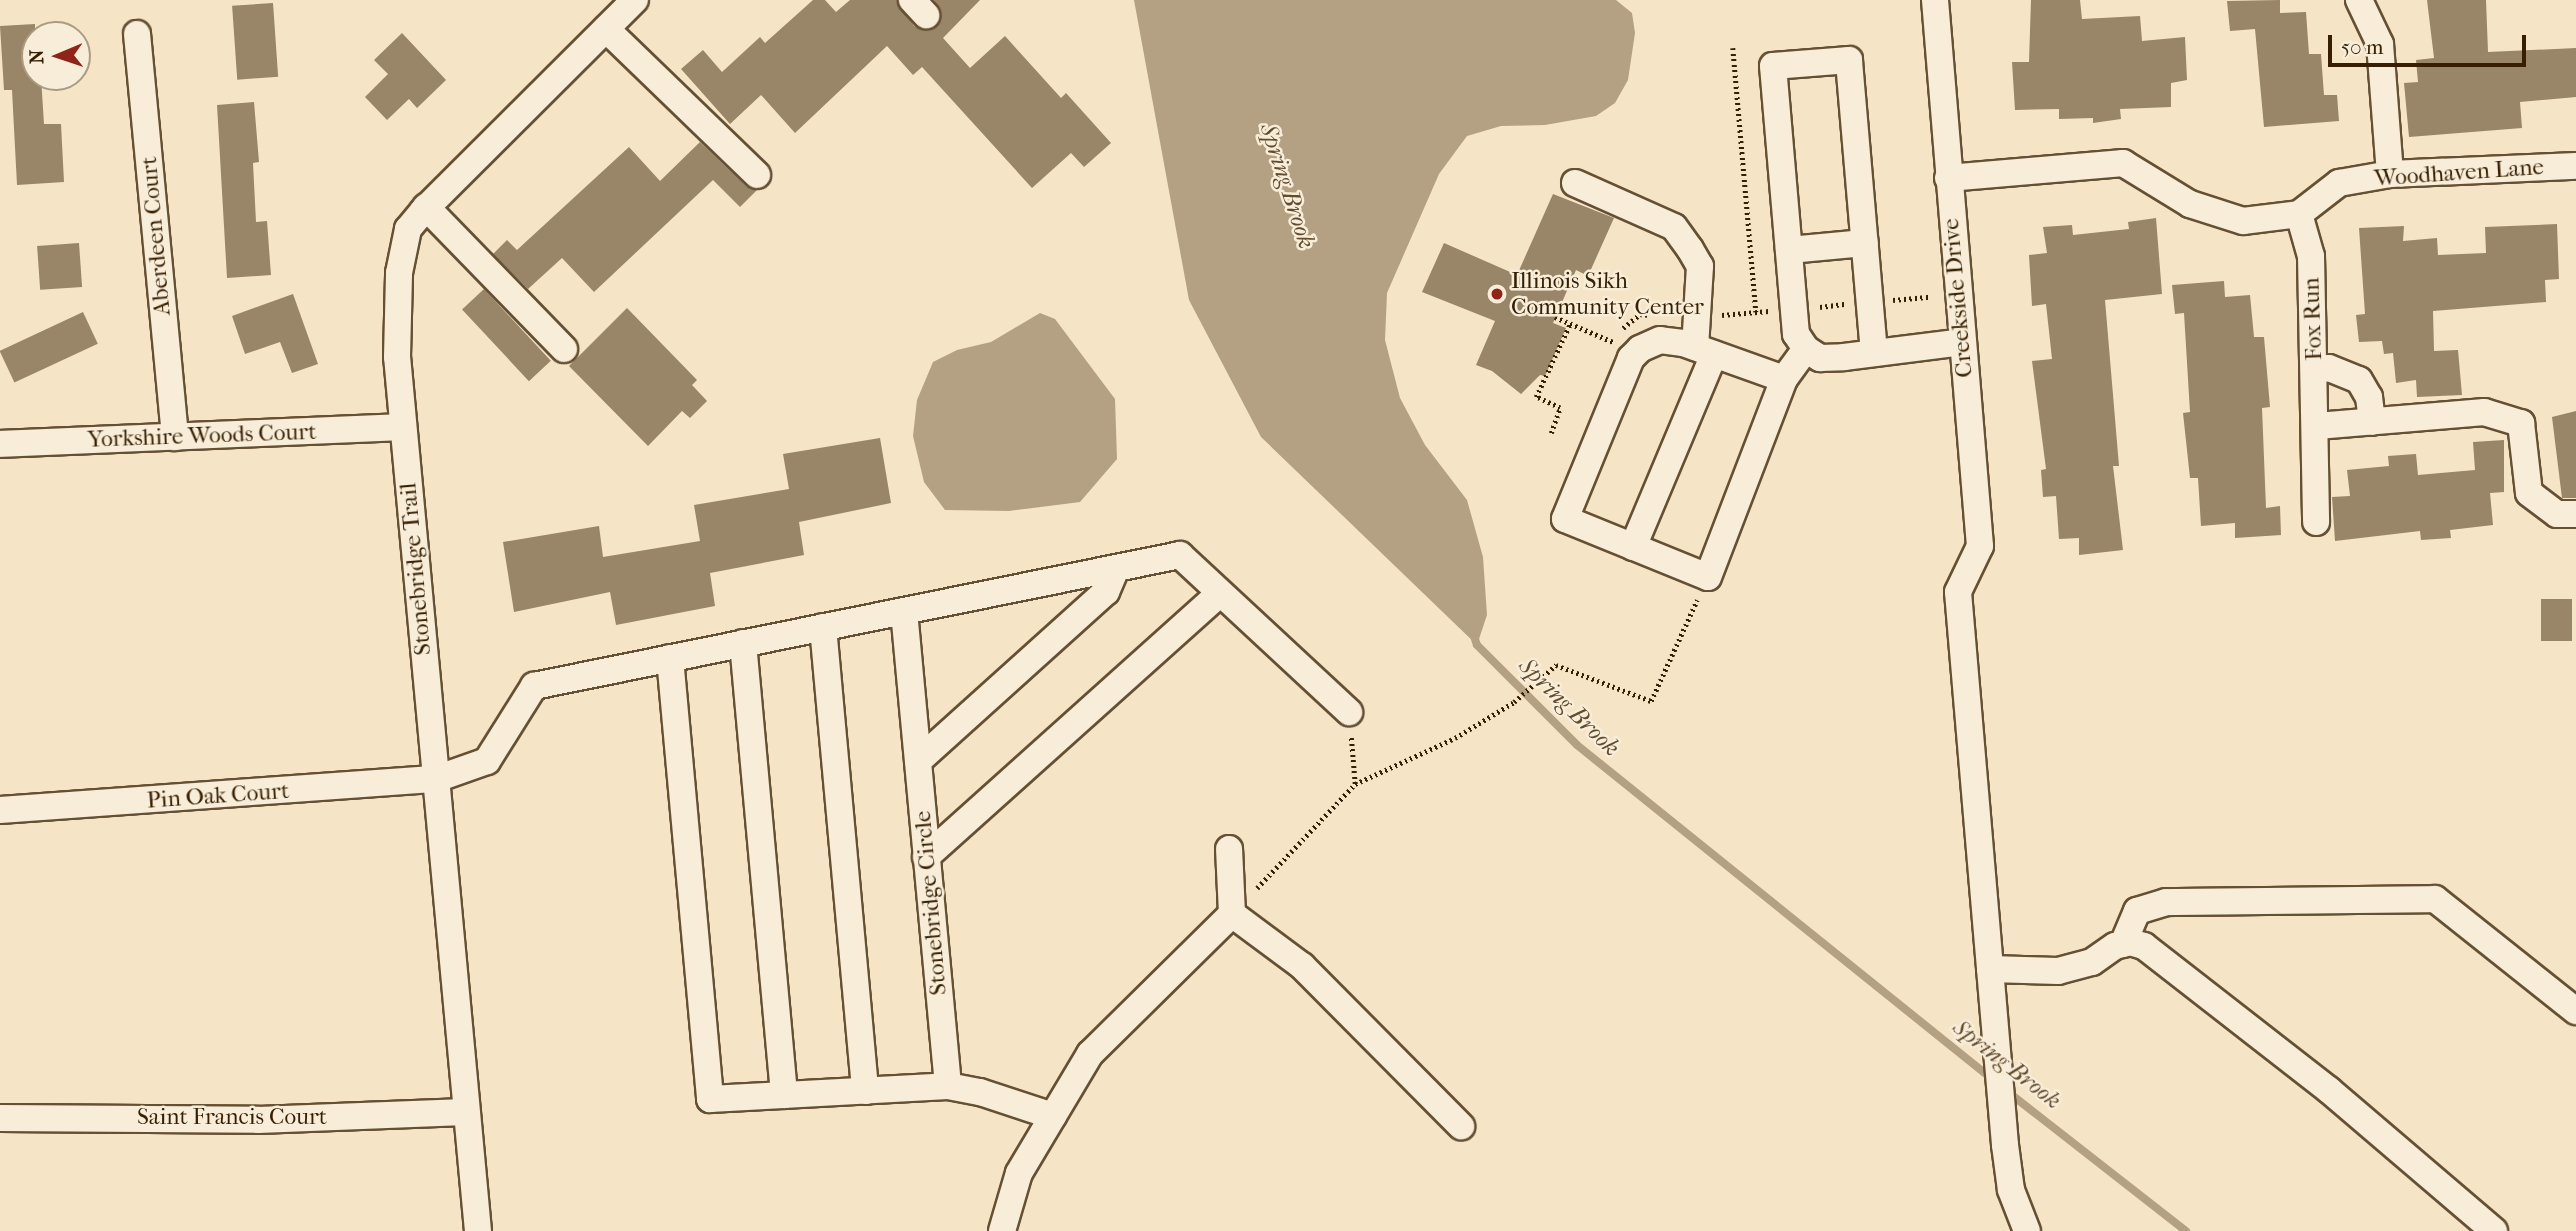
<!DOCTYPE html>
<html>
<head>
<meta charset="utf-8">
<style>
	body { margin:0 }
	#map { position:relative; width:2576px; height:1231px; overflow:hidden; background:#f5e4c5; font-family:"IM FELL French Canon",serif }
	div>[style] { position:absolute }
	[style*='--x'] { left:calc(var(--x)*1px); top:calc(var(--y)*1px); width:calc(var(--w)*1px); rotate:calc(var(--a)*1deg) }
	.water>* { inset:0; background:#b4a183 }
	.stream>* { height:8px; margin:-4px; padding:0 4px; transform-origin:4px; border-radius:4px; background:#b4a183 }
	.building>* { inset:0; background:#998567; transform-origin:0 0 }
	.path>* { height:4.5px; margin-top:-2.25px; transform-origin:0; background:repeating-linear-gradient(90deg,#361f02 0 2px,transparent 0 5.5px) }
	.roads { filter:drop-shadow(2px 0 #665033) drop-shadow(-2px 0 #665033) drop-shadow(0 2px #665033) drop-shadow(0 -2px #665033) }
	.minor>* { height:26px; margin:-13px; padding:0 13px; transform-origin:13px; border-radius:13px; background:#f8edd9 }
	.dots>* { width:19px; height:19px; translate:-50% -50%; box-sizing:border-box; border:4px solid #f8edd9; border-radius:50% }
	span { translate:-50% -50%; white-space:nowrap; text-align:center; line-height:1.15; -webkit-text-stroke:5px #f8edd9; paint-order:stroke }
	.street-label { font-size:23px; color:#361f02 }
	.poi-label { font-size:23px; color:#361f02 }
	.left { translate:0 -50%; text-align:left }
	.water-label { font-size:24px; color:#624c2f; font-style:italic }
	.north { position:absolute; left:21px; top:21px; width:70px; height:70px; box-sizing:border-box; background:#f8edd9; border:2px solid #aa9b83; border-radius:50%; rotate:268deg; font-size:19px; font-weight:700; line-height:28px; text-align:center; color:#361f02 }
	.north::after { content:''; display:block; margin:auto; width:24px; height:32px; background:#8f2418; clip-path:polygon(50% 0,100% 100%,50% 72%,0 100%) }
	.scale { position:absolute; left:2328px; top:35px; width:198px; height:32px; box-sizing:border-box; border:4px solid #361f02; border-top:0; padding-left:9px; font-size:21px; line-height:24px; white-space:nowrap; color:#361f02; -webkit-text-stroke:5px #f8edd9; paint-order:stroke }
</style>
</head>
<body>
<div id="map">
	<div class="water">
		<div style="clip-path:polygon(1134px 0,1616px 0,1632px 13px,1635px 33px,1628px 80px,1615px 103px,1596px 116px,1545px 125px,1501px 126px,1467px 136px,1439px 174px,1387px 293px,1385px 340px,1400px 398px,1425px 445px,1467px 500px,1483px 557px,1487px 615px,1477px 645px,1261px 437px,1189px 300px)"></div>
		<div style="clip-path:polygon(1040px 313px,1055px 319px,1115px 399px,1117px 459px,1080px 502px,1009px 511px,945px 510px,924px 482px,913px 436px,917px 400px,933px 362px,957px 350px,991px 342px)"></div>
	</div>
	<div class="stream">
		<div style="--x:1474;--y:636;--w:9;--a:72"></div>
		<div style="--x:1477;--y:645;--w:141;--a:45"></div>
		<div style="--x:1577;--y:745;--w:533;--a:38.83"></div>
		<div style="--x:2008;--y:1092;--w:226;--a:38"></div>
	</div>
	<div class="building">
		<div style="clip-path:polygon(813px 0,825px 0,836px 12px,850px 0,897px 0,914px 26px,929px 30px,941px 19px,934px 0,980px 0,943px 38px,970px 68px,1005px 36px,1061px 98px,1066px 93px,1111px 143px,1084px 167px,1071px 153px,1032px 188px,922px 67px,913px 75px,887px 46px,795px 133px,761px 95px,730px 124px,681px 69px,703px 50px,722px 72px,760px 37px,765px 43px)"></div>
		<div style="clip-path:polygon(2031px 0,2080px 0,2082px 19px,2140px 16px,2142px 41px,2185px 37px,2187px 80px,2171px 83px,2171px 107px,2120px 109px,2121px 119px,2093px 123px,2093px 118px,2059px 119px,2059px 109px,2015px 110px,2012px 62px,2029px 62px)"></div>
		<div style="clip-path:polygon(2280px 0,2280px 13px,2306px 12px,2309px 54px,2321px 54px,2324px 95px,2337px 95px,2339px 121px,2264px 127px,2255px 29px,2230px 31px,2227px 1px)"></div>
		<div style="clip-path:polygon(2427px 0,2486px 0,2488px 52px,2576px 48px,2576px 97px,2520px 102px,2522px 128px,2409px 137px,2404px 83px,2418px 82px,2416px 60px,2434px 58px)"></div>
		<div style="left:273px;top:3px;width:74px;height:41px;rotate:86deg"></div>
		<div style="clip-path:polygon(35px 24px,35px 77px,41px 77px,44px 124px,61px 124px,64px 182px,17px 185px,12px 90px,4px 90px,0 26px)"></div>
		<div style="clip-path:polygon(402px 33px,446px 80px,417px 108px,409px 99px,387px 120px,365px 97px,388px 74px,374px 60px)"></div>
		<div style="clip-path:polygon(254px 102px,259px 162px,253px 163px,256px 222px,267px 221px,271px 275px,227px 278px,217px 105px)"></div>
		<div style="clip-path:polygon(700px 142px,746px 186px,757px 190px,740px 207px,713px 180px,594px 292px,562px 258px,528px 289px,493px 254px,507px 240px,517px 250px,629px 147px,660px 181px)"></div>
		<div style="clip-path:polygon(1553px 194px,1614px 218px,1588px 276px,1576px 270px,1553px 323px,1566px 328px,1545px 376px,1540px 375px,1521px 394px,1492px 371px,1476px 365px,1495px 321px,1422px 292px,1444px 243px,1517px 275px)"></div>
		<div style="clip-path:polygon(2156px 218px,2162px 294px,2105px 300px,2119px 466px,2113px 466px,2123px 550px,2079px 555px,2079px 538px,2059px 539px,2056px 496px,2043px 497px,2041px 470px,2046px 469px,2032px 361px,2052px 359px,2046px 304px,2032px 306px,2029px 255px,2047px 253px,2043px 227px,2072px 225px,2073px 235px,2129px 229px,2128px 222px)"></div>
		<div style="clip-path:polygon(2557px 224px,2559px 279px,2545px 280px,2546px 302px,2433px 311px,2434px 351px,2458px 350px,2462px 395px,2417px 397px,2416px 380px,2396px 383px,2393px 353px,2384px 354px,2382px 341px,2359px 342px,2356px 315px,2365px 314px,2359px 228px,2404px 226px,2403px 241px,2437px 238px,2438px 255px,2486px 253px,2485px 227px)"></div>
		<div style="left:79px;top:243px;width:44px;height:42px;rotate:86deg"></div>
		<div style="clip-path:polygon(2224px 281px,2225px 297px,2250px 295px,2254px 337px,2264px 337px,2270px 407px,2262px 408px,2266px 508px,2280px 506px,2281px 535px,2235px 538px,2235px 523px,2201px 526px,2198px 478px,2190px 478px,2183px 413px,2190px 412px,2184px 313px,2175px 314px,2172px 285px)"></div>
		<div style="left:484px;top:289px;width:98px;height:30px;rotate:47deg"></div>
		<div style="clip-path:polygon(293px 294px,318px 364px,292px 373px,280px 342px,245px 354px,232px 316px)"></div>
		<div style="clip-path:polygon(627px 308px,697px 380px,692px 385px,707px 401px,690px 418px,682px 411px,648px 446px,569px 366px)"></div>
		<div style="left:83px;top:312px;width:35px;height:92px;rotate:65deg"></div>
		<div style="clip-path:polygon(2576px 411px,2576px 498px,2562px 498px,2552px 417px)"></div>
		<div style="clip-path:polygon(880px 438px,891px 503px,799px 522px,804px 555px,710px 573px,715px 606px,616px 625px,610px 592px,514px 612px,503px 542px,599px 526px,603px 557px,700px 541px,694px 505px,789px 489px,783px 454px)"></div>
		<div style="clip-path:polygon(2504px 440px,2504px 492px,2490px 493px,2493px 525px,2450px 530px,2451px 538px,2421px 540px,2420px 531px,2335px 541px,2332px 497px,2350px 496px,2347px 470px,2389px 466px,2388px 456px,2416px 454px,2418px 475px,2475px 470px,2473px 442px)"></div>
		<div style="left:2541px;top:599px;width:31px;height:42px"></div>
	</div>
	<div class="path">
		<div style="--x:1733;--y:48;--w:265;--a:85"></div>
		<div style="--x:1893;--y:300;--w:37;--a:-5"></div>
		<div style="--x:1820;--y:307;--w:26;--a:-7"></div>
		<div style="--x:1722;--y:315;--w:47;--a:-4.9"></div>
		<div style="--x:1555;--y:317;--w:63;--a:23.3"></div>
		<div style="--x:1623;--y:328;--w:22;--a:-39"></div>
		<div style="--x:1640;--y:314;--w:10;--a:6"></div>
		<div style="--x:1551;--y:433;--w:27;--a:-70"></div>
		<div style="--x:1560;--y:408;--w:26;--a:-155"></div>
		<div style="--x:1536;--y:397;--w:81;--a:-65"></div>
		<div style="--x:1355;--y:784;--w:110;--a:-24.7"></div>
		<div style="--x:1455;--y:738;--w:69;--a:-31.4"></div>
		<div style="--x:1514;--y:702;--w:56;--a:-41.4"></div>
		<div style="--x:1556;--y:665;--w:102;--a:20.8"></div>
		<div style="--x:1651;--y:701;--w:111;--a:-65.5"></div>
		<div style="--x:1257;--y:888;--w:143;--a:-46.7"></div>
		<div style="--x:1355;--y:784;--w:48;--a:-94.8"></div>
	</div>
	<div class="roads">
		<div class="minor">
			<div style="--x:912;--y:0;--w:21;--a:47"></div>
			<div style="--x:1935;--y:0;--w:548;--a:85.29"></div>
			<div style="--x:1980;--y:546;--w:51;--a:115.6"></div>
			<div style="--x:1958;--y:592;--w:555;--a:85.14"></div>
			<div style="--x:2005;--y:1145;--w:45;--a:82.4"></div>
			<div style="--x:2011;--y:1190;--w:44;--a:68.7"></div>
			<div style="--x:2359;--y:0;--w:49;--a:64.5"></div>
			<div style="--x:2380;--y:44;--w:130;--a:85.6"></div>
			<div style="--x:606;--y:29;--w:210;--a:44"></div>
			<div style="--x:137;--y:34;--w:405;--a:84.6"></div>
			<div style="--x:1948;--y:178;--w:176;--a:-4.9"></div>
			<div style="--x:2123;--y:163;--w:79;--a:31.5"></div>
			<div style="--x:2190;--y:204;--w:56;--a:17.8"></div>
			<div style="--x:2243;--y:221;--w:56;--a:-7.1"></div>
			<div style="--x:2299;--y:214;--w:51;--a:-37.8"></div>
			<div style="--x:2339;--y:183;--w:52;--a:-10"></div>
			<div style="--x:2390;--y:174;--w:186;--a:-2.5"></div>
			<div style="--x:1575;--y:183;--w:108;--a:24"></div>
			<div style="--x:1674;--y:227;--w:27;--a:54"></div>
			<div style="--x:1690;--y:249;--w:20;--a:60"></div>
			<div style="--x:1700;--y:266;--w:81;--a:93.5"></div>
			<div style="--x:426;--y:207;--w:198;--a:45.8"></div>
			<div style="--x:2299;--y:214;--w:44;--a:74.1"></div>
			<div style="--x:2311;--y:256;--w:266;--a:88.9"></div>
			<div style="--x:1789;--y:250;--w:76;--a:-5.3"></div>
			<div style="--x:1874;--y:353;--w:294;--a:-94.9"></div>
			<div style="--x:1849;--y:60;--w:76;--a:175.5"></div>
			<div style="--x:1773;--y:66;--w:269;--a:85.1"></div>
			<div style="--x:1796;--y:334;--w:18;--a:56"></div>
			<div style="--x:1806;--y:349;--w:17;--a:33"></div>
			<div style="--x:1820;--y:358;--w:24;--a:-2"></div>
			<div style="--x:1844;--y:357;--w:119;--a:-7.2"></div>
			<div style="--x:2315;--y:370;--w:14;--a:-8"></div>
			<div style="--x:2329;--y:368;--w:32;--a:22"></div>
			<div style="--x:2359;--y:380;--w:20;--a:60"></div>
			<div style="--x:2369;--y:397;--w:25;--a:83"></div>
			<div style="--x:1784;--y:379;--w:107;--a:-160.4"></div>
			<div style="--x:1683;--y:343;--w:23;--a:-173"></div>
			<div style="--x:1660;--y:340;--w:22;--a:156"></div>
			<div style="--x:1640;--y:349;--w:13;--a:135"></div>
			<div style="--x:1631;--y:358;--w:174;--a:112.3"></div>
			<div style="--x:1565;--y:519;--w:154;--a:22.1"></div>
			<div style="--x:1708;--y:577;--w:212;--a:-69"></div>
			<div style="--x:1784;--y:379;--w:37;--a:-54"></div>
			<div style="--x:2317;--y:426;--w:168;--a:-4.8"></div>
			<div style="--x:2484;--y:412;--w:39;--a:17"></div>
			<div style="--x:2521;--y:423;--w:70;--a:83.5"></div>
			<div style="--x:2529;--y:493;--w:35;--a:37"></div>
			<div style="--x:2557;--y:514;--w:19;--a:0"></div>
			<div style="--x:0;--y:444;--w:403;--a:-2.4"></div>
			<div style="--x:1633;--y:547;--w:209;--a:-67.2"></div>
			<div style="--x:904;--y:611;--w:477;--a:84.7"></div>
			<div style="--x:948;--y:1086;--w:33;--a:11"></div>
			<div style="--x:980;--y:1092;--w:77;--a:18.2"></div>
			<div style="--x:823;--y:627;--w:466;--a:84.8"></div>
			<div style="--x:743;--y:643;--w:454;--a:84.8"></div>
			<div style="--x:670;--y:658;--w:443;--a:84.8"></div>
			<div style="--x:710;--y:1099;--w:238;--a:-3.1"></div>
			<div style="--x:918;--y:761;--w:253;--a:-42"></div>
			<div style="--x:1106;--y:592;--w:26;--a:-67"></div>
			<div style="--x:0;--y:810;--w:437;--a:-4.1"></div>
			<div style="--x:436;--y:779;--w:54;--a:-19.4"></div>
			<div style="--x:487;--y:761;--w:89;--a:-57.9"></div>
			<div style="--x:534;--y:686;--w:659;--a:-11.46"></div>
			<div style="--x:1180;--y:555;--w:231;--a:42.9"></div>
			<div style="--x:926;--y:857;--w:395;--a:-41.9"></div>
			<div style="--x:1232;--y:914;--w:87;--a:36.6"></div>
			<div style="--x:1302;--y:966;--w:226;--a:45.2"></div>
			<div style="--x:2123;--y:944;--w:36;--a:-67"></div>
			<div style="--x:2137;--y:911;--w:30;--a:-17"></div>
			<div style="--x:2166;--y:902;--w:269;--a:-0.6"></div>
			<div style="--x:2435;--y:899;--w:180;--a:38.5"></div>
			<div style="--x:1990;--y:969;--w:68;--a:1.7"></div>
			<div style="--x:2058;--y:971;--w:35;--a:-15"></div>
			<div style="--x:2092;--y:962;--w:28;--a:-35"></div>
			<div style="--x:2115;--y:946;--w:16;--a:-15"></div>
			<div style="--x:2130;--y:942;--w:15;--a:16"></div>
			<div style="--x:2144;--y:946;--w:234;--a:37.9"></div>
			<div style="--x:2329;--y:1090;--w:217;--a:40.5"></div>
			<div style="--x:0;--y:1118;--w:258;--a:0.4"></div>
			<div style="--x:258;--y:1120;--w:207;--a:-2.2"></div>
			<div style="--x:478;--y:1231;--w:878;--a:-95.29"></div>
			<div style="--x:397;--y:357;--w:84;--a:-88.6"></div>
			<div style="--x:399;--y:273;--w:45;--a:-78.4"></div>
			<div style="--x:408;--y:229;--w:23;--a:-50"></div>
			<div style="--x:423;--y:211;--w:299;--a:-44.9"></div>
			<div style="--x:1002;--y:1231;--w:60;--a:-73.7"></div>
			<div style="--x:1019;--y:1173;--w:139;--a:-59.2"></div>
			<div style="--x:1090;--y:1054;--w:199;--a:-44.6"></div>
			<div style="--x:1232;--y:914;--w:65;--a:-92.6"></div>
		</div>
	</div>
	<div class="dots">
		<div style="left:1497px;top:294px;background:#8f2418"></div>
	</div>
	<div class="street-label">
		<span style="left:2459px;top:173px;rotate:-4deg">Woodhaven Lane</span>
		<span style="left:156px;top:236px;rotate:-95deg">Aberdeen Court</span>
		<span style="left:1958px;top:298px;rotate:-95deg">Creekside Drive</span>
		<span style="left:2313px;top:319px;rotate:-92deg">Fox Run</span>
		<span style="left:202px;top:436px;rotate:-2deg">Yorkshire Woods Court</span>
		<span style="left:416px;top:569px;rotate:-95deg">Stonebridge Trail</span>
		<span style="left:218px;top:796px;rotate:-4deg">Pin Oak Court</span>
		<span style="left:931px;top:903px;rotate:-95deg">Stonebridge Circle</span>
		<span style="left:232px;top:1117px">Saint Francis Court</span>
	</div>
	<div class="poi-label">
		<span class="left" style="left:1511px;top:294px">Illinois Sikh<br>Community Center</span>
	</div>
	<div class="water-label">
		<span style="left:1287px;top:186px;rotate:72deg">Spring Brook</span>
		<span style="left:1569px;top:707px;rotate:44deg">Spring Brook</span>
		<span style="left:2007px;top:1064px;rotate:38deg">Spring Brook</span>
	</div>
	<div class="north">N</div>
	<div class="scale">50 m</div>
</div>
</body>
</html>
